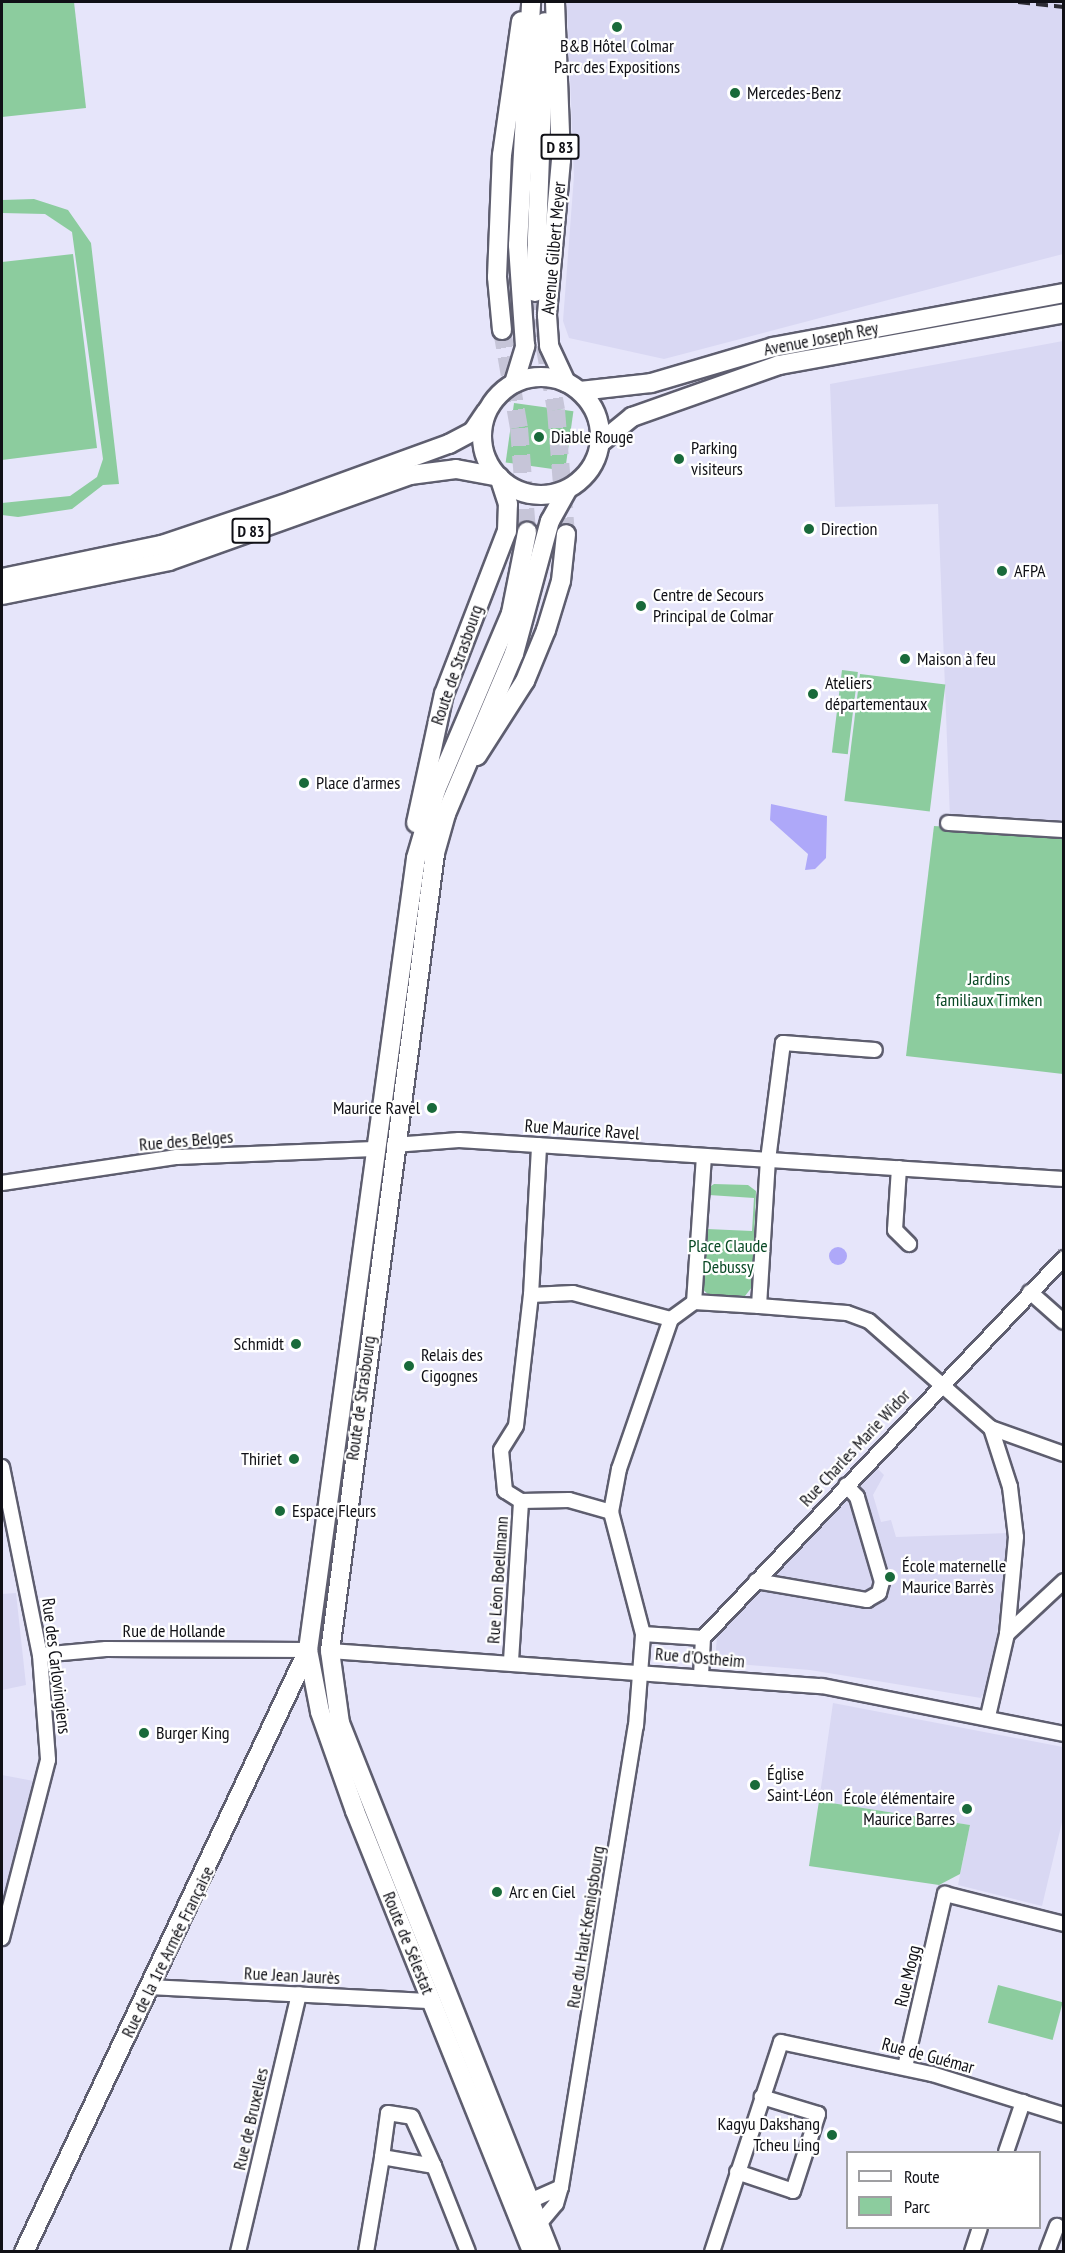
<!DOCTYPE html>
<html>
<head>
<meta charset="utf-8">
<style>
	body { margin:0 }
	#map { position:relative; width:1065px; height:2253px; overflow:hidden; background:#e6e5fa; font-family:"PT Sans Narrow",sans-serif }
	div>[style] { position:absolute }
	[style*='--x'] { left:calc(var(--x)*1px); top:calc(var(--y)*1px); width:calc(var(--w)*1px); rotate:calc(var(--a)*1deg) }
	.built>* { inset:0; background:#d9d8f3 }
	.green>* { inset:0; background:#8ccc9e; transform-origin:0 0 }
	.water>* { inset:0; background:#aea8f9 }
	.round { border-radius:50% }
	.major-tunnel>* { height:18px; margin-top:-9px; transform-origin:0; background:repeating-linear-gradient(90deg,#c6c5d8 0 18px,transparent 0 27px) }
	.roads { filter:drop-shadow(2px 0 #5e5e6f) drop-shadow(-2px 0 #5e5e6f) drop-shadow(0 2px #5e5e6f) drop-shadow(0 -2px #5e5e6f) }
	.minor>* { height:14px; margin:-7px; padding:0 7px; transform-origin:7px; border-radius:7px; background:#fff }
	.major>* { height:18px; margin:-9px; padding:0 9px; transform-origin:9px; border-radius:9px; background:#fff }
	.major>.ring { margin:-9px; padding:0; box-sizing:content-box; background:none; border:18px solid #fff; border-radius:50% }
	.rail>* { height:4px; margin-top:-2px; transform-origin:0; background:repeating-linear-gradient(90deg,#2d2c34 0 12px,transparent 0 18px) }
	.dots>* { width:16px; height:16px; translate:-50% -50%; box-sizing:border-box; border:3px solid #fff; border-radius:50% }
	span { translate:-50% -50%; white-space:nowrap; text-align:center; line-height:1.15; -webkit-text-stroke:4.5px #fff; paint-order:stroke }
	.shield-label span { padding:2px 4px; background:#fff; border:2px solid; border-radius:4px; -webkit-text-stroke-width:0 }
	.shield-label { font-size:16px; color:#101016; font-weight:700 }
	.poi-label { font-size:18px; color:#101016 }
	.left { translate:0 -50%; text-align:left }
	.right { translate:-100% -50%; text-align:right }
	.street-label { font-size:18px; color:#101016 }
	.park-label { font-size:18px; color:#094925 }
	.frame { position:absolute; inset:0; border:3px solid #101016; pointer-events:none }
	.legend { position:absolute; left:846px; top:2151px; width:195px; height:78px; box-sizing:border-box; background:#fff; border:2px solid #9f9fa2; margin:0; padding:8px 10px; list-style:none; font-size:18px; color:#101016 }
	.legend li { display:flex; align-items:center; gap:12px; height:30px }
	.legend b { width:30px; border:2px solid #9f9fa2 }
</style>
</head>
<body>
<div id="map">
	<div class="built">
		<div style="clip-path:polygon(567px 2px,1063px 2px,1063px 254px,664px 359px,569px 338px,563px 321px,574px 176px)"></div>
		<div style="clip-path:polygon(1063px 341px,1063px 823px,950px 819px,938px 504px,835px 507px,830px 384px)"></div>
		<div style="clip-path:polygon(876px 1467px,884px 1475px,873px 1495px,881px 1522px,891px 1520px,896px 1537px,1009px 1533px,992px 1678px,981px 1698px,810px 1670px,715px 1662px,717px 1636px)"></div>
		<div style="clip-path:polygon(16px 1593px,26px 1685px,2px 1690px,2px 1594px)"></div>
		<div style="clip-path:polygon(833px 1703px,1063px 1747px,1063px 1818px,1042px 1906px,958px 1885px,970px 1825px,819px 1801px)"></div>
		<div style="clip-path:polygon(2px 1775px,39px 1782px,2px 1929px)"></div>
	</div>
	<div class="green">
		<div style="clip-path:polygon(2px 2px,74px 2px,86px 108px,2px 117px)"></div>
		<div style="clip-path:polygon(34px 199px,68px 210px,91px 243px,119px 484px,103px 485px,72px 509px,18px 517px,2px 515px,2px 503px,70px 496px,97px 477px,103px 459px,72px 232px,45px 214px,2px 213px,2px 200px)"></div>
		<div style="clip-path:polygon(73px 254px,97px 448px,2px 460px,2px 262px)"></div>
		<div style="left:514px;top:403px;width:60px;height:60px;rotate:8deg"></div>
		<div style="left:842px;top:670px;width:16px;height:83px;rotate:7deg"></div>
		<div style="left:860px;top:674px;width:86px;height:128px;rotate:7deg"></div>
		<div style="clip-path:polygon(934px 826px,1063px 834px,1063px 1074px,906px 1056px)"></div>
		<div style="clip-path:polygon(evenodd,714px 1184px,748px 1185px,756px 1191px,752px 1287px,745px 1296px,709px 1295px,701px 1288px,708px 1188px,714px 1184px,709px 1195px,754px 1198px,752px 1231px,707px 1229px,709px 1195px)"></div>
		<div style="clip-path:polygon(819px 1801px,970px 1825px,960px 1874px,939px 1885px,809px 1866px)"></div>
		<div style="left:998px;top:1985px;width:67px;height:39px;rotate:15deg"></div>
	</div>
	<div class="water">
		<div style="clip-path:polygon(771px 804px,827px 816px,826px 858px,815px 869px,805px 870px,808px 854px,770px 820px)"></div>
		<div class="round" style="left:829px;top:1247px;width:18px;height:18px"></div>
	</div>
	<div class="major-tunnel">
		<div style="--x:535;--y:292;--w:120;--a:79.9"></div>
		<div style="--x:556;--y:410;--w:124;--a:85.4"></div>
		<div style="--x:502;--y:330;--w:99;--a:80.2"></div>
		<div style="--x:519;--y:428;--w:104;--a:85.6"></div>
	</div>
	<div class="roads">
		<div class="minor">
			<div style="--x:948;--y:823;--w:116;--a:3.5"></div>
			<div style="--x:394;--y:1145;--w:65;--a:-4.4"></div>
			<div style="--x:459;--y:1140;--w:606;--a:3.69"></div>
			<div style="--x:704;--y:1156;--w:146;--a:93.9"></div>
			<div style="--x:694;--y:1302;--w:65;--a:3.5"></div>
			<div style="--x:759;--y:1306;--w:146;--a:-86.5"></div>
			<div style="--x:768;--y:1160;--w:118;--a:-82.7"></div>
			<div style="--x:783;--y:1043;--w:92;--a:4.4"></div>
			<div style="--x:899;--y:1168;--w:62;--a:93.7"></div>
			<div style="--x:895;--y:1230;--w:20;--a:45"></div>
			<div style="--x:2;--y:1183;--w:177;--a:-8.5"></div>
			<div style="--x:177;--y:1157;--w:197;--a:-2.3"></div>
			<div style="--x:1030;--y:1292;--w:45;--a:41.4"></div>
			<div style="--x:531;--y:1295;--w:42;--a:-2.7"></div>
			<div style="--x:573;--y:1293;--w:101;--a:14.9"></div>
			<div style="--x:759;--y:1306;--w:88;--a:4.5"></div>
			<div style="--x:847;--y:1313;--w:23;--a:20"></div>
			<div style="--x:869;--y:1321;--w:162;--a:41.3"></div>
			<div style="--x:991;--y:1428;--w:62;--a:72.1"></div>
			<div style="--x:1010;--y:1487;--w:50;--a:83.2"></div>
			<div style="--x:1016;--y:1537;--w:97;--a:95.3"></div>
			<div style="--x:1007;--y:1634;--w:84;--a:103"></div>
			<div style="--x:991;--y:1428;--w:77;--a:19.6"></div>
			<div style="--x:2;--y:1467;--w:192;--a:78.6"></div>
			<div style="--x:40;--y:1655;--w:105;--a:85.6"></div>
			<div style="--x:48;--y:1760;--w:184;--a:104.5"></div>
			<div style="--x:521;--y:1501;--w:48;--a:-1.2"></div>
			<div style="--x:569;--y:1500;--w:44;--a:15.9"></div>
			<div style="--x:756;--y:1581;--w:113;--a:9.7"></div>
			<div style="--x:867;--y:1600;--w:14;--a:-30"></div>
			<div style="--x:879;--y:1593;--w:11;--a:-75"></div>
			<div style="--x:882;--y:1582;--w:89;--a:-106.4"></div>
			<div style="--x:857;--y:1497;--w:16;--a:-133"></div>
			<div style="--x:643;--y:1634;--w:60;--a:3.8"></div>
			<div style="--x:1007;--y:1634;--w:78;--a:-42.9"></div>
			<div style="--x:330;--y:1651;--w:493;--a:4.1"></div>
			<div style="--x:822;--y:1686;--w:247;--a:11.2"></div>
			<div style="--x:40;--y:1655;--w:66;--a:-5.2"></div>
			<div style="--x:106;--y:1649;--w:202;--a:0.3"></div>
			<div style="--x:511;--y:1661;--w:160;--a:-86.4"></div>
			<div style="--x:521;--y:1501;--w:19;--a:-148"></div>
			<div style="--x:505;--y:1491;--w:41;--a:-95.6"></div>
			<div style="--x:501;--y:1450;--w:28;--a:-58"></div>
			<div style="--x:516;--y:1426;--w:132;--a:-83.5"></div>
			<div style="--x:531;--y:1295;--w:150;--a:-86.9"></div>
			<div style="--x:701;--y:1676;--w:38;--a:-87"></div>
			<div style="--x:703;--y:1638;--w:524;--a:-46.47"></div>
			<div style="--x:151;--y:1987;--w:280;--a:2.9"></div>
			<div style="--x:905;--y:2067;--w:178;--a:-77"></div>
			<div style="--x:945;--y:1894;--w:123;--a:14.1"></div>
			<div style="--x:1006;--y:2152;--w:53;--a:-71.2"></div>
			<div style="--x:382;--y:2157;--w:44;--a:-82.2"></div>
			<div style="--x:388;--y:2113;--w:24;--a:9"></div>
			<div style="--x:412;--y:2117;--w:54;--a:65.8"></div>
			<div style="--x:737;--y:2172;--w:59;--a:18.7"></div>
			<div style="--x:793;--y:2191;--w:81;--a:-72"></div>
			<div style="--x:818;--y:2114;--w:59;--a:-163.1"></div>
			<div style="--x:530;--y:2201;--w:34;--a:-24"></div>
			<div style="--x:539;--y:2224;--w:26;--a:-50"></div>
			<div style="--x:556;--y:2204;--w:18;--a:-74"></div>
			<div style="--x:561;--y:2187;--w:467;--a:-80.8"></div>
			<div style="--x:636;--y:1726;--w:92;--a:-85.6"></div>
			<div style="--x:643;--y:1634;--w:126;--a:-104.7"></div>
			<div style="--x:611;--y:1512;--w:44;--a:-79.5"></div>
			<div style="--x:619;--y:1469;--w:159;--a:-70.9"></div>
			<div style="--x:671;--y:1319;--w:29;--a:-36"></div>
			<div style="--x:238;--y:2252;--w:265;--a:-76.7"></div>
			<div style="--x:366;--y:2252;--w:96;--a:-80.4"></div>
			<div style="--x:382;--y:2157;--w:53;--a:9.8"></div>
			<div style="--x:434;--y:2166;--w:92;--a:68.4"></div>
			<div style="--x:712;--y:2252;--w:221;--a:-71.8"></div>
			<div style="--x:781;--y:2042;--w:154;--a:12"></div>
			<div style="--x:932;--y:2074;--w:138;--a:17.3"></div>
			<div style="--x:972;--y:2252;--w:25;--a:-72"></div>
			<div style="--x:1047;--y:2252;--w:28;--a:-69"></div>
		</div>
		<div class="major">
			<div style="--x:555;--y:2;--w:158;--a:87.8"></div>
			<div style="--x:561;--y:160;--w:156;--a:95.2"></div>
			<div style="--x:547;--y:315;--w:31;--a:86"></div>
			<div style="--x:549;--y:346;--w:40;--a:65"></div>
			<div style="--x:535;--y:292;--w:270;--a:-87.9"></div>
			<div style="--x:502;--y:330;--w:53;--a:-95.4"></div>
			<div style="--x:497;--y:277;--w:122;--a:-87.7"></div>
			<div style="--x:502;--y:155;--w:135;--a:-81.9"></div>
			<div class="ring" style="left:482px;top:377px;width:100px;height:100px"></div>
			<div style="--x:514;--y:383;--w:39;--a:-73"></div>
			<div style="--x:525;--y:346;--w:101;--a:-94"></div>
			<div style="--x:518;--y:245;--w:243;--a:-86.9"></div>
			<div style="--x:580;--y:391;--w:71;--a:-6.4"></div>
			<div style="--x:651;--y:383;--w:127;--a:-16.4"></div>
			<div style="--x:773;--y:347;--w:296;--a:-10.5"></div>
			<div style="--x:599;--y:444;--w:43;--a:-39.3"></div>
			<div style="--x:632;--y:417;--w:156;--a:-19.5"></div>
			<div style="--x:779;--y:365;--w:290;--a:-10.3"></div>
			<div style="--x:2;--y:578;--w:163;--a:-11.7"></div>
			<div style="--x:162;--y:545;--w:137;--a:-18.7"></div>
			<div style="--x:292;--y:501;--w:167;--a:-20"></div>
			<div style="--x:449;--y:444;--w:27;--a:-28"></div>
			<div style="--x:473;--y:431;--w:23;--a:-56"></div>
			<div style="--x:2;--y:595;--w:170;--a:-11.5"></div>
			<div style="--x:169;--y:561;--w:256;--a:-19.6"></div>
			<div style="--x:410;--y:475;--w:46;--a:-7.4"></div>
			<div style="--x:456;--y:469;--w:44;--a:10.5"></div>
			<div style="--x:477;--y:756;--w:89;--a:-57.4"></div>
			<div style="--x:525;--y:681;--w:55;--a:-67.6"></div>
			<div style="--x:546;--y:630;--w:51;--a:-73"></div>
			<div style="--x:561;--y:581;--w:47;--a:-83.9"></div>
			<div style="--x:416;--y:823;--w:132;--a:-77.8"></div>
			<div style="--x:444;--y:694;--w:175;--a:-68.9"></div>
			<div style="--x:507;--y:531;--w:27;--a:-88"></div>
			<div style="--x:508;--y:504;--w:28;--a:-108"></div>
			<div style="--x:308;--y:1650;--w:63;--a:79"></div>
			<div style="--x:320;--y:1712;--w:105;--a:70.5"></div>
			<div style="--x:355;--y:1811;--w:475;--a:68.1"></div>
			<div style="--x:24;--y:2252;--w:666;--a:-64.74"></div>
			<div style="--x:308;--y:1650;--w:799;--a:-82.23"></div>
			<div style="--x:416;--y:858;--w:71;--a:-73.6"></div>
			<div style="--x:436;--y:790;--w:192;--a:-67"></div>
			<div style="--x:511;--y:613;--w:83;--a:-78.8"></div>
			<div style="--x:550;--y:2252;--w:569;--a:-111.65"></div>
			<div style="--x:340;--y:1723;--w:73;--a:-97.9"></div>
			<div style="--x:330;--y:1651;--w:805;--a:-82.5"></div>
			<div style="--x:435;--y:853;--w:41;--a:-74.2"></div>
			<div style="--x:446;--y:814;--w:174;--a:-67"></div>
			<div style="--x:514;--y:654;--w:138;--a:-74.9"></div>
			<div style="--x:550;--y:521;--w:35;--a:-61"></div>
		</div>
	</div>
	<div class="rail">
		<div style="--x:1018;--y:2;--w:46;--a:6.2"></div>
	</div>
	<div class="dots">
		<div style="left:617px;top:27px;background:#196a3a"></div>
		<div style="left:735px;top:93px;background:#196a3a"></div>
		<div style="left:539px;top:437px;background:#196a3a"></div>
		<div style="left:679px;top:459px;background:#196a3a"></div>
		<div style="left:809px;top:529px;background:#196a3a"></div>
		<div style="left:1002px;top:571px;background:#196a3a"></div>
		<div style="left:641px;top:606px;background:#196a3a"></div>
		<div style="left:905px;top:659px;background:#196a3a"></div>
		<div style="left:813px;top:694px;background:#196a3a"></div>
		<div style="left:304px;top:783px;background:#196a3a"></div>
		<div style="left:432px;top:1108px;background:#196a3a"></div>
		<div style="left:296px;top:1344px;background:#196a3a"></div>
		<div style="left:409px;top:1366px;background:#196a3a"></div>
		<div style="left:294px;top:1459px;background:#196a3a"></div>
		<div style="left:280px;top:1511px;background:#196a3a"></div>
		<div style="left:890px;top:1577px;background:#196a3a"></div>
		<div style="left:144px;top:1733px;background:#196a3a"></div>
		<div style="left:755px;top:1785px;background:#196a3a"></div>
		<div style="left:967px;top:1809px;background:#196a3a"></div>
		<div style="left:497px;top:1892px;background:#196a3a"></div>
		<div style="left:832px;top:2135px;background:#196a3a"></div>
	</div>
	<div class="shield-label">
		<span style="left:560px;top:147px">D 83</span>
		<span style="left:251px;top:531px">D 83</span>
	</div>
	<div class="poi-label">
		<span style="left:617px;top:57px">B&amp;B Hôtel Colmar<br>Parc des Expositions</span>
		<span class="left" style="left:747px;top:93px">Mercedes-Benz</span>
		<span class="left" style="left:551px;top:437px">Diable Rouge</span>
		<span class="left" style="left:691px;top:459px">Parking<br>visiteurs</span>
		<span class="left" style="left:821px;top:529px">Direction</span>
		<span class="left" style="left:1014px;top:571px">AFPA</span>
		<span class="left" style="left:653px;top:606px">Centre de Secours<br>Principal de Colmar</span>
		<span class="left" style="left:917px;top:659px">Maison à feu</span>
		<span class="left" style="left:825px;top:694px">Ateliers<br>départementaux</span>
		<span class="left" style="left:316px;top:783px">Place d'armes</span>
		<span class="right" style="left:420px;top:1108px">Maurice Ravel</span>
		<span class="right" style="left:284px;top:1344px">Schmidt</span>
		<span class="left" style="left:421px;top:1366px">Relais des<br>Cigognes</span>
		<span class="right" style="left:282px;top:1459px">Thiriet</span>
		<span class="left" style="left:292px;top:1511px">Espace Fleurs</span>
		<span class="left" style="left:902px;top:1577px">École maternelle<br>Maurice Barrès</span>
		<span class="left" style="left:156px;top:1733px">Burger King</span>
		<span class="left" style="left:767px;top:1785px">Église<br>Saint-Léon</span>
		<span class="right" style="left:955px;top:1809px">École élémentaire<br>Maurice Barres</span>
		<span class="left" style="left:509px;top:1892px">Arc en Ciel</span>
		<span class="right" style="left:820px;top:2135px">Kagyu Dakshang<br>Tcheu Ling</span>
	</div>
	<div class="street-label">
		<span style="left:554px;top:248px;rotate:-85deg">Avenue Gilbert Meyer</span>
		<span style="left:821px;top:339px;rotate:-11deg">Avenue Joseph Rey</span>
		<span style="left:457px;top:665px;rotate:-71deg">Route de Strasbourg</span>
		<span style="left:582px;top:1130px;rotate:4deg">Rue Maurice Ravel</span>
		<span style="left:186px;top:1141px;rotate:-5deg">Rue des Belges</span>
		<span style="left:361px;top:1398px;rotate:-82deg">Route de Strasbourg</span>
		<span style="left:855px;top:1448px;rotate:-47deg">Rue Charles Marie Widor</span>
		<span style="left:498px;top:1580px;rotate:-86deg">Rue Léon Boellmann</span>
		<span style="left:174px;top:1631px">Rue de Hollande</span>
		<span style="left:700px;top:1658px;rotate:5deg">Rue d'Ostheim</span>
		<span style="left:56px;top:1666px;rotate:83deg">Rue des Carlovingiens</span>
		<span style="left:586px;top:1927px;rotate:-81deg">Rue du Haut-Kœnigsbourg</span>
		<span style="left:408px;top:1943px;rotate:68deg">Route de Sélestat</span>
		<span style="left:168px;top:1952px;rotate:-64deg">Rue de la 1re Armée Française</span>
		<span style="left:292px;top:1976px;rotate:3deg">Rue Jean Jaurès</span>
		<span style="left:908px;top:1976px;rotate:-77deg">Rue Mogg</span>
		<span style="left:928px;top:2056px;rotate:15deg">Rue de Guémar</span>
		<span style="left:251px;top:2119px;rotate:-77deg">Rue de Bruxelles</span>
	</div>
	<div class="park-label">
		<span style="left:989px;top:990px">Jardins<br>familiaux Timken</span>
		<span style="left:728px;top:1257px">Place Claude<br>Debussy</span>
	</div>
	<div class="frame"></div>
	<ul class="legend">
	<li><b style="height:8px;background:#fff"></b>Route</li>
	<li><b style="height:16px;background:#8ccc9e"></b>Parc</li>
	</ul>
</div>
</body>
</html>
